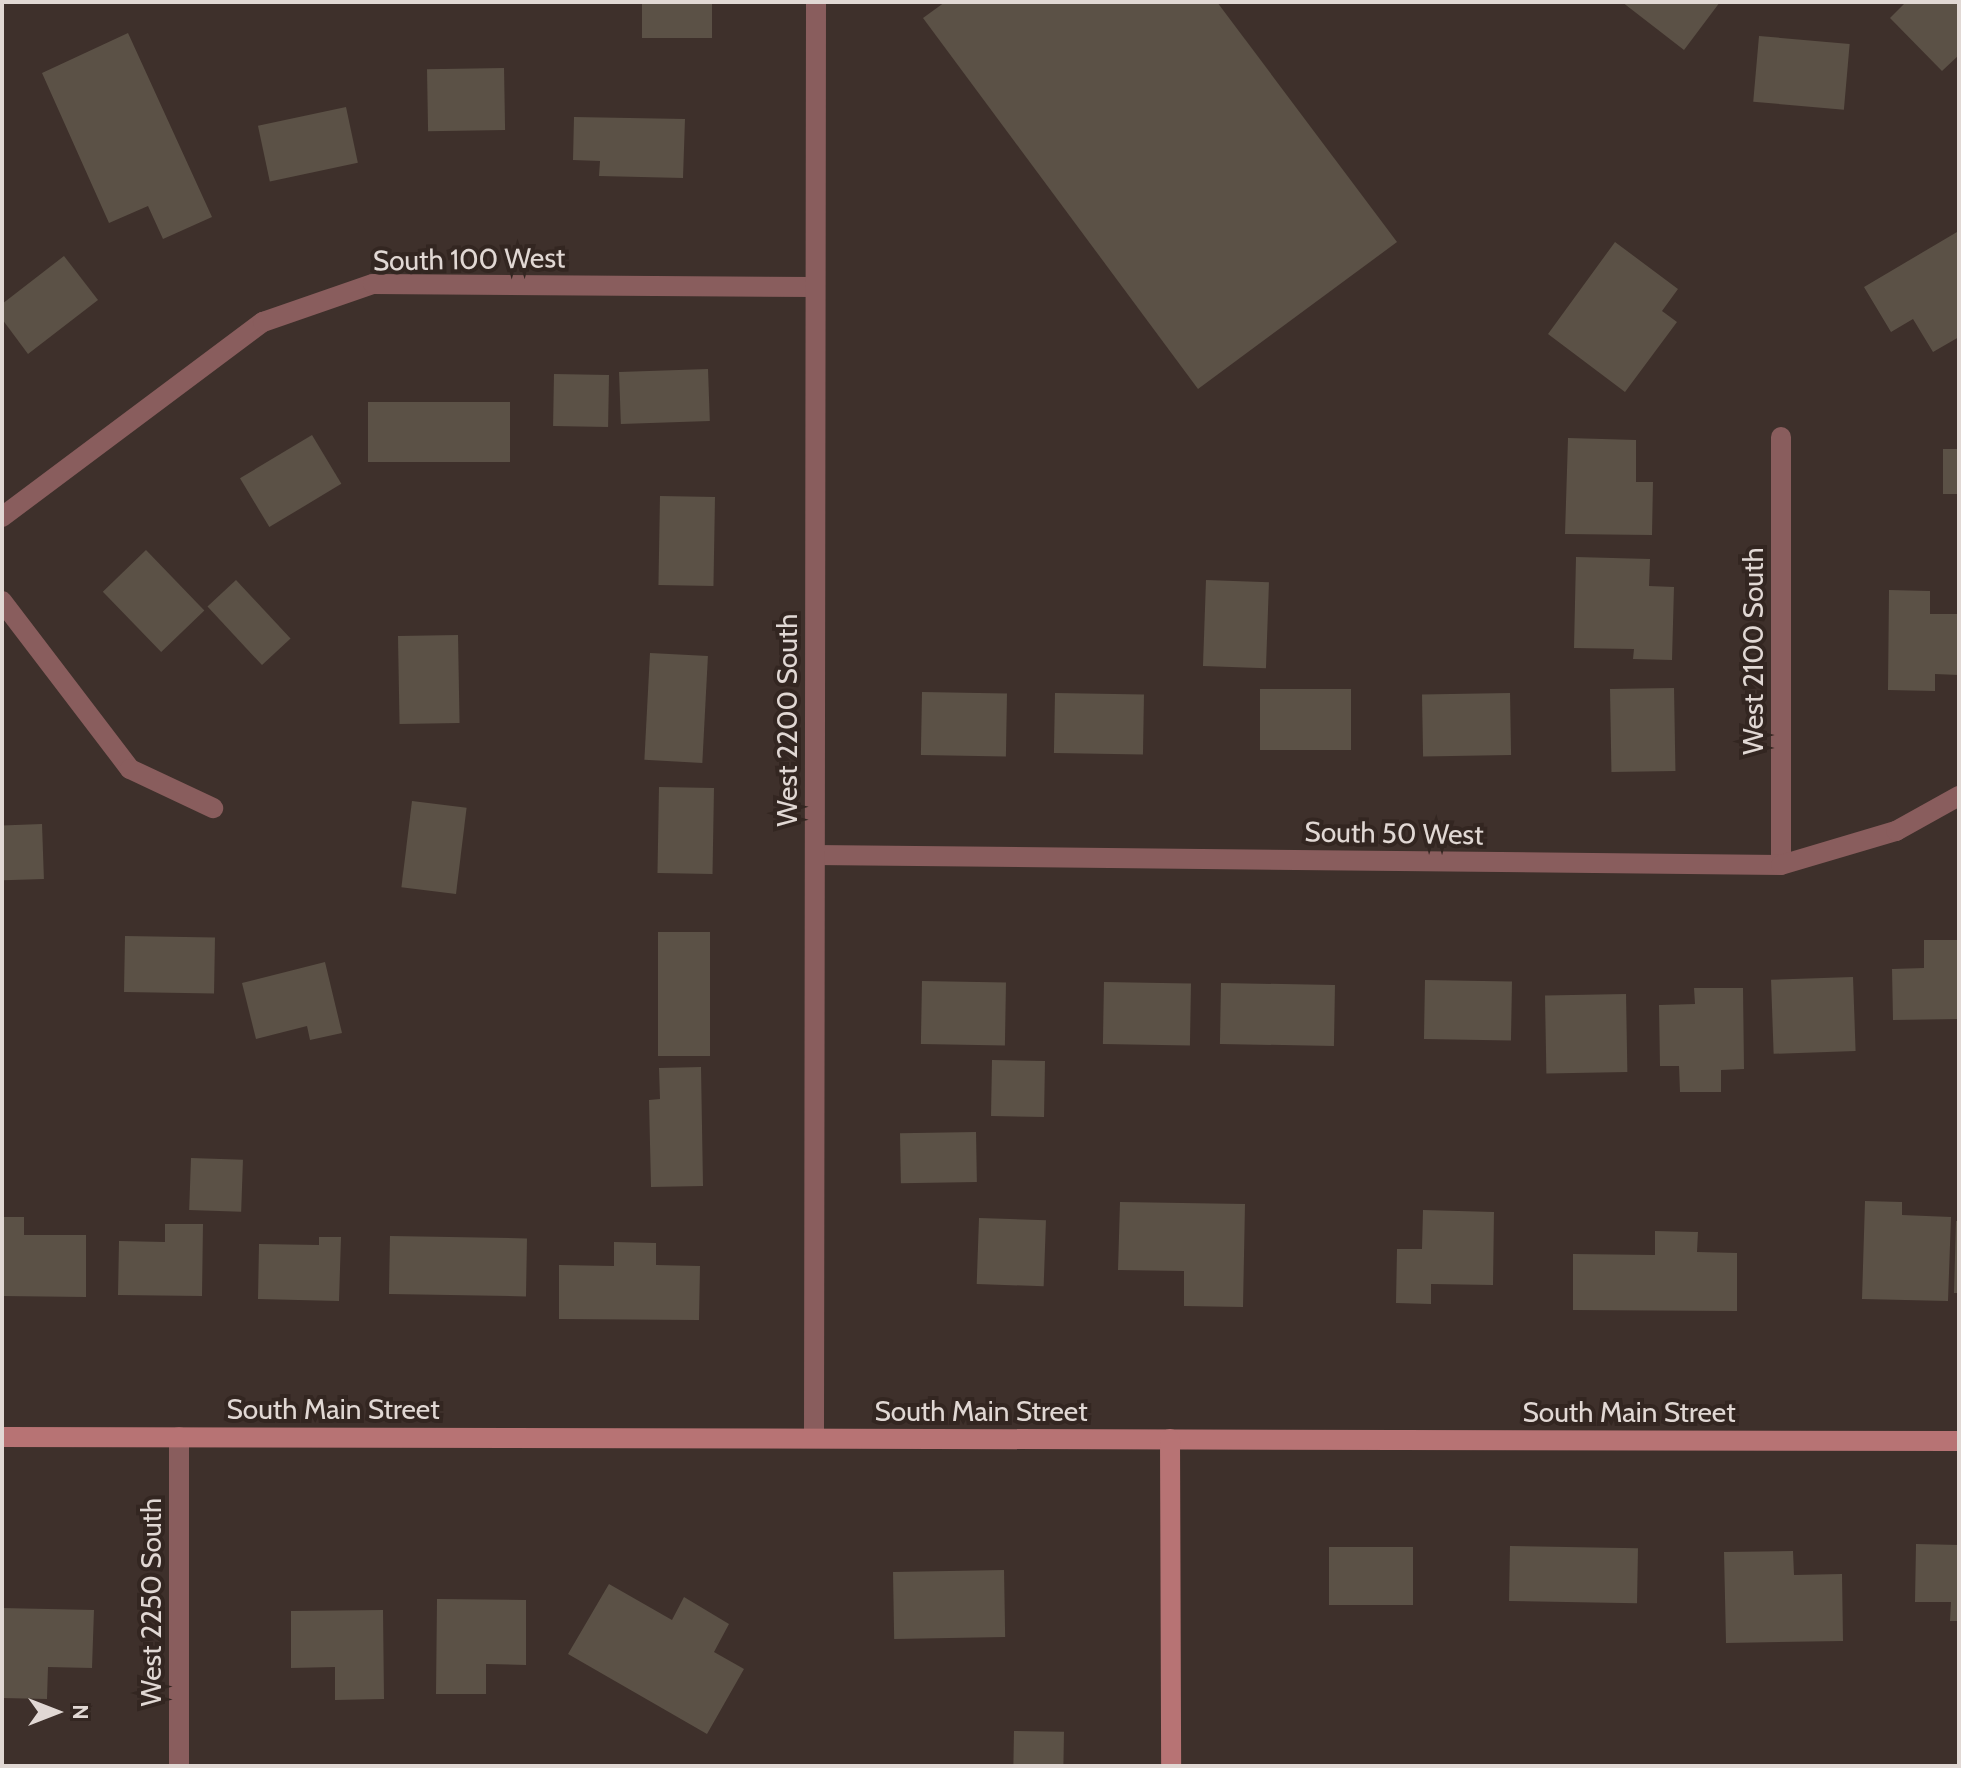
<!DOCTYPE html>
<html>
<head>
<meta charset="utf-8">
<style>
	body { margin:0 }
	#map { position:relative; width:1961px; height:1768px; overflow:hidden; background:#3e302b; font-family:Cabin,sans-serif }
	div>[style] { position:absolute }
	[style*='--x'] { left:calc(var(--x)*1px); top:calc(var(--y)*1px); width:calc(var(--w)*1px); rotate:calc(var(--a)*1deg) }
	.building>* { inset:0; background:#5b5146; transform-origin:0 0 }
	.street>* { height:20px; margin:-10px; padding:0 10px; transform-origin:10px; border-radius:10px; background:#895d5d }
	.secondary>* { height:20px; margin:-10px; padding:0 10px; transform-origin:10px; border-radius:10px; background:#b77374 }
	span { translate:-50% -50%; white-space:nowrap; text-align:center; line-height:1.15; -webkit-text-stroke:8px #332621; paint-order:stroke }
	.street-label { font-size:28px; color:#e1d8d4 }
	.frame { position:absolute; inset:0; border:4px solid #e1d8d4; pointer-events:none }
	.north { position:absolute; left:16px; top:1672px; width:80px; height:80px; -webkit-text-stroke:6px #332621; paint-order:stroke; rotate:90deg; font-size:22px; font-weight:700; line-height:32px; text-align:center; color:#e1d8d4 }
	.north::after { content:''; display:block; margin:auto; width:28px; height:36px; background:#e1d8d4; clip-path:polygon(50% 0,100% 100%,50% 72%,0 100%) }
</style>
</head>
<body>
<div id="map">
	<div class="building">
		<div style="left:642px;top:2px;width:70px;height:36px"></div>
		<div style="clip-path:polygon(945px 2px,1217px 2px,1397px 242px,1198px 389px,923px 18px)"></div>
		<div style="clip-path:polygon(1622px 2px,1720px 2px,1684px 50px)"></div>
		<div style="clip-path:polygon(1906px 2px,1959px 2px,1959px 55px,1942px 71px,1890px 18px)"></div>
		<div style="clip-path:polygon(128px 33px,212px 217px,163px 239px,148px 206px,109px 223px,42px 73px)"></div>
		<div style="left:1759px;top:36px;width:91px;height:66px;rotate:5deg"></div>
		<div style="left:504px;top:68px;width:62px;height:77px;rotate:89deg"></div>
		<div style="left:346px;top:107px;width:57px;height:90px;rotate:78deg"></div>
		<div style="clip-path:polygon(574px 117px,685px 119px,683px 178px,599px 176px,600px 161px,573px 160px)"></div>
		<div style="clip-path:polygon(1957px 232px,1959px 337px,1933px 352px,1913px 319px,1891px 332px,1864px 287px)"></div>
		<div style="clip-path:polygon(1615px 242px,1678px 289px,1662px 311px,1677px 322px,1625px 392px,1548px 334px)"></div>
		<div style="clip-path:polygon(64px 256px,98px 300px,28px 354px,2px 319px,2px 304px)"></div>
		<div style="left:708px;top:369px;width:52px;height:89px;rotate:88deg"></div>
		<div style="left:554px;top:374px;width:55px;height:52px;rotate:1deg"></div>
		<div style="left:510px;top:402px;width:60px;height:142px;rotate:90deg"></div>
		<div style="left:312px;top:435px;width:57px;height:84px;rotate:59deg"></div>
		<div style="clip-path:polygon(1568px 438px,1636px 440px,1636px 482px,1653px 482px,1652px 535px,1565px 534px)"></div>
		<div style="left:1959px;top:449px;width:45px;height:16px;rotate:90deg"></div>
		<div style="left:660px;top:496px;width:55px;height:89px;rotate:1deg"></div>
		<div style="left:146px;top:550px;width:84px;height:60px;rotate:46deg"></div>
		<div style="clip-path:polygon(1576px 557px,1650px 559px,1649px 586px,1674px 587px,1672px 660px,1633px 659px,1634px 649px,1574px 648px)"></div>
		<div style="left:236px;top:580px;width:80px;height:39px;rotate:47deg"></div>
		<div style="left:1206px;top:580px;width:63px;height:86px;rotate:2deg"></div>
		<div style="clip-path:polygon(1889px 590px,1930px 591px,1930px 614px,1959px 614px,1959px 675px,1935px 674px,1935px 691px,1888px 690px)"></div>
		<div style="left:458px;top:635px;width:88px;height:60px;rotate:89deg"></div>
		<div style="left:650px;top:653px;width:58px;height:107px;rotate:3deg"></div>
		<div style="left:1674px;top:688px;width:83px;height:64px;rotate:89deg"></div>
		<div style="left:1351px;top:689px;width:61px;height:91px;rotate:90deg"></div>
		<div style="left:922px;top:692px;width:85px;height:63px;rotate:1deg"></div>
		<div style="left:1055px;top:693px;width:89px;height:60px;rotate:1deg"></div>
		<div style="left:1510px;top:693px;width:62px;height:88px;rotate:89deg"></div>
		<div style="left:659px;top:787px;width:55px;height:86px;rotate:1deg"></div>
		<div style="left:412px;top:801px;width:55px;height:87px;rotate:7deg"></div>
		<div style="left:42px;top:824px;width:55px;height:40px;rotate:88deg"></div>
		<div style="left:710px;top:932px;width:124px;height:52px;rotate:90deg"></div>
		<div style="left:125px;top:936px;width:90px;height:56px;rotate:1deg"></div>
		<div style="clip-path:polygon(1924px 940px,1959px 940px,1959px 1019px,1893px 1020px,1892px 969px,1924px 968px)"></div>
		<div style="clip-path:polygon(325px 962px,342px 1033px,310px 1040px,307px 1026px,256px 1039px,242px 983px)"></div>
		<div style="left:1853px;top:977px;width:74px;height:82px;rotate:88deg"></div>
		<div style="left:1425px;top:980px;width:87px;height:59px;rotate:1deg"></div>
		<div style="left:922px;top:981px;width:84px;height:63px;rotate:1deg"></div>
		<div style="left:1104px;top:982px;width:87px;height:62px;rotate:1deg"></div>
		<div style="left:1221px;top:983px;width:114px;height:61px;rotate:1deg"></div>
		<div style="clip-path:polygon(1694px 988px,1743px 988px,1744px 1069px,1721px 1070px,1721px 1092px,1680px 1092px,1679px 1066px,1660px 1066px,1659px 1005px,1695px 1004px)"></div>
		<div style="left:1626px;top:994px;width:78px;height:81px;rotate:89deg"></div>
		<div style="left:992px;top:1060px;width:53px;height:56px;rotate:1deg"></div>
		<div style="clip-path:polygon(701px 1067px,703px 1186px,651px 1187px,649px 1100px,660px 1099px,659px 1068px)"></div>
		<div style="left:976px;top:1132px;width:50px;height:76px;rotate:89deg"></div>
		<div style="left:191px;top:1158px;width:52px;height:52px;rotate:2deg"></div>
		<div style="clip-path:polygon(1865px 1201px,1902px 1202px,1902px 1215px,1951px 1217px,1948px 1301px,1862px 1299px)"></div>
		<div style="clip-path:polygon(1120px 1202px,1245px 1204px,1243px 1307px,1184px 1306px,1184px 1271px,1118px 1270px)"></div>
		<div style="clip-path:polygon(1423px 1210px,1494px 1212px,1493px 1285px,1431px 1284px,1431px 1304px,1396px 1303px,1397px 1249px,1422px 1249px)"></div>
		<div style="clip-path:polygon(2px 1217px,24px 1217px,24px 1235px,86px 1235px,86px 1297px,2px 1296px)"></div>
		<div style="left:979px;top:1218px;width:67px;height:66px;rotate:2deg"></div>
		<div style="clip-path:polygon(1956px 1221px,1959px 1221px,1959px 1293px,1954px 1293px)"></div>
		<div style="clip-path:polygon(165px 1224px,203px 1224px,202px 1296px,118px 1295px,119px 1241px,165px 1242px)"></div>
		<div style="clip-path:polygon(1655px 1231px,1698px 1232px,1697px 1252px,1737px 1253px,1737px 1311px,1573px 1310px,1573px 1254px,1655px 1255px)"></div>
		<div style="left:390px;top:1236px;width:137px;height:58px;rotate:1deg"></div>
		<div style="clip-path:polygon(319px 1237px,341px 1237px,339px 1301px,258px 1299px,259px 1244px,319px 1245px)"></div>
		<div style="clip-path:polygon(614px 1242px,656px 1243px,656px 1265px,700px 1266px,699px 1320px,559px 1319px,559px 1265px,614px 1266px)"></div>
		<div style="clip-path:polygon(1916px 1544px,1959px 1545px,1959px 1621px,1950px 1621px,1951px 1602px,1915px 1602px)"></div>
		<div style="left:1510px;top:1546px;width:128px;height:55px;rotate:1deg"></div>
		<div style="left:1329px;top:1547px;width:84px;height:58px"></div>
		<div style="clip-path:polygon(1793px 1551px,1794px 1575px,1842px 1574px,1843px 1641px,1726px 1643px,1724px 1552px)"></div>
		<div style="left:1004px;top:1570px;width:67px;height:111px;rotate:89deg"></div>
		<div style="clip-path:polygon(609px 1584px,672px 1620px,684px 1597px,729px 1624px,714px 1652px,744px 1669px,707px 1734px,568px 1654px)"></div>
		<div style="clip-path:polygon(437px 1599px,526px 1600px,526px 1665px,486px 1664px,486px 1694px,436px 1694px)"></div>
		<div style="clip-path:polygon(2px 1608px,94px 1610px,92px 1668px,48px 1667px,47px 1699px,2px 1698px)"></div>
		<div style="clip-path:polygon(383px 1610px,384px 1699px,335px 1700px,335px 1667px,291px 1668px,291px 1611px)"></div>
		<div style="left:1014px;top:1731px;width:50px;height:35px;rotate:1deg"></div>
	</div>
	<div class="street">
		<div style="--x:1781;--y:437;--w:428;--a:90"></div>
		<div style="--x:2;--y:517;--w:326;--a:-36.8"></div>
		<div style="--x:263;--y:322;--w:116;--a:-19.1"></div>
		<div style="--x:373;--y:284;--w:441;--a:0.4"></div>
		<div style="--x:2;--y:601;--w:211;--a:52.7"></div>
		<div style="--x:130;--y:769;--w:92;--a:25.2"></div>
		<div style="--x:815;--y:855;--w:966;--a:0.59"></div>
		<div style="--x:1781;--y:865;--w:120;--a:-16.5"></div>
		<div style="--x:1896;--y:831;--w:72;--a:-29.1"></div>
		<div style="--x:179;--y:1437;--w:329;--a:90"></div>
		<div style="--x:814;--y:1438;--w:1436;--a:-89.92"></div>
	</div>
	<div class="secondary">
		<div style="--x:2;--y:1437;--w:1957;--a:0.12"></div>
		<div style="--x:1170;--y:1439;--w:327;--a:89.8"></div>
	</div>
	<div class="street-label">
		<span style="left:469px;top:259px;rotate:-1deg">South 100 West</span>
		<span style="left:1753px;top:651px;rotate:-90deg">West 2100 South</span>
		<span style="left:787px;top:720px;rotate:-90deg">West 2200 South</span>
		<span style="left:1394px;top:833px;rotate:1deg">South 50 West</span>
		<span style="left:333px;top:1409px">South Main Street</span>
		<span style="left:981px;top:1411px">South Main Street</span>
		<span style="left:1629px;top:1412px">South Main Street</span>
		<span style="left:151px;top:1602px;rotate:-90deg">West 2250 South</span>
	</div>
	<div class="frame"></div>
	<div class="north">N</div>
</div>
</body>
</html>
